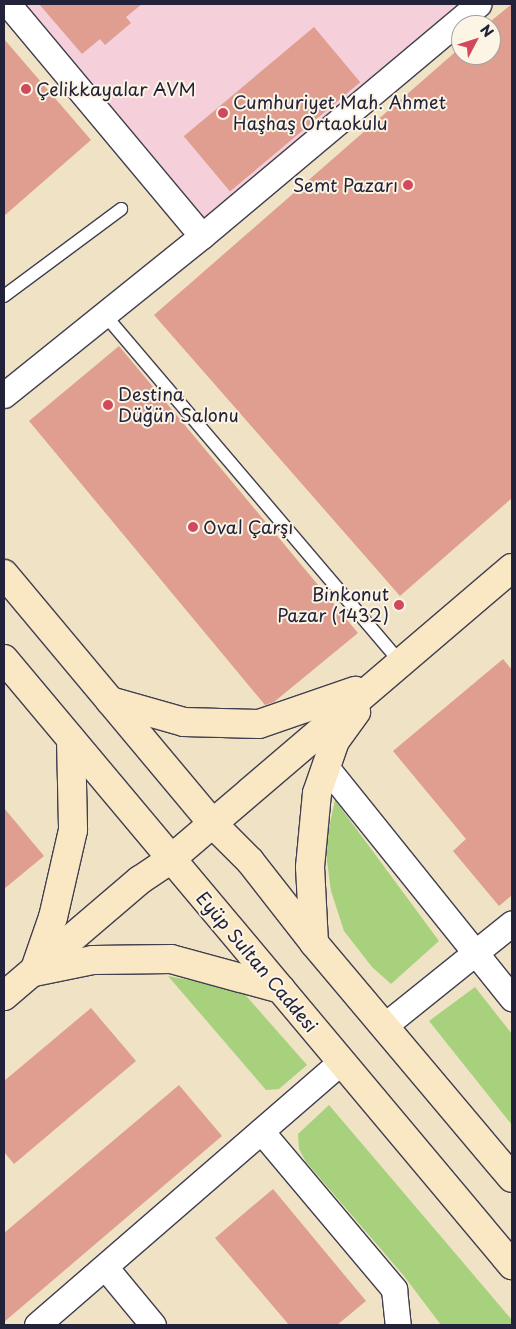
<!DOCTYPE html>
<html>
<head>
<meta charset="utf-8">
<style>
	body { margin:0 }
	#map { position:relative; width:516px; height:1329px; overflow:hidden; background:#f0e3c5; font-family:"Playpen Sans",sans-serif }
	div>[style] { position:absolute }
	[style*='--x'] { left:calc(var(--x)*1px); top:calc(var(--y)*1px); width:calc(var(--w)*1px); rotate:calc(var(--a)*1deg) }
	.built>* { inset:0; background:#f5cfd9 }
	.green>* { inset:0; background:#a7d17c }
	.building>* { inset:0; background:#df9e8f; transform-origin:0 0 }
	.roads { filter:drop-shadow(1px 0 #413f50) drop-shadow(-1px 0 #413f50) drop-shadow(0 1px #413f50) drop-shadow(0 -1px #413f50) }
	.lane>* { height:12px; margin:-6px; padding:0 6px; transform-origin:6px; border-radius:6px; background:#fff }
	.street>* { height:25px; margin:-12.5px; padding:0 12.5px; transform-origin:12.5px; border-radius:12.5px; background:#fff }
	.secondary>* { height:28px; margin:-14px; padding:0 14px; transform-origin:14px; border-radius:14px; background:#fae7c3 }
	.dots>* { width:14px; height:14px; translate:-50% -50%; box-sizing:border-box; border:2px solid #fcf5e5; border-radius:50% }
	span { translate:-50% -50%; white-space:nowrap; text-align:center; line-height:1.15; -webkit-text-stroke:4px #fcf5e5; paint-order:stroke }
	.poi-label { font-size:18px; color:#22223b }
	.left { translate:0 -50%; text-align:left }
	.right { translate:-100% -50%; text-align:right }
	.street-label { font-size:18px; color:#22223b }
	.frame { position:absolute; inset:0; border:5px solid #22223b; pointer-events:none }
	.north { position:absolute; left:451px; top:15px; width:50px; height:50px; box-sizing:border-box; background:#fcf5e5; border:1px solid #a5a1a1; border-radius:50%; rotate:50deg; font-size:14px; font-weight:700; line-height:20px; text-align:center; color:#22223b }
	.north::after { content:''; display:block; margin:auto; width:18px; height:22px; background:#d1495b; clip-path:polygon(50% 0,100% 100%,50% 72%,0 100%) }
</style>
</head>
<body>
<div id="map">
	<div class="built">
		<div style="clip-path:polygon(24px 4px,458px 4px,205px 222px)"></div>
	</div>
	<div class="green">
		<div style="clip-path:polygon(335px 800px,439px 941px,391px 984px,372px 967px,344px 931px,331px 891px,325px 846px)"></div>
		<div style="clip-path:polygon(168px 976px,241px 990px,307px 1065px,279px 1089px,266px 1090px)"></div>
		<div style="clip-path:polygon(475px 987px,512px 1034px,512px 1125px,429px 1021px)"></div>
		<div style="clip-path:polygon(329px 1105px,512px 1320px,512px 1325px,441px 1325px,404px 1276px,306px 1162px,299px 1149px,298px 1134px)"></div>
	</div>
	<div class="building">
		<div style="clip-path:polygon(39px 4px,142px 4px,126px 17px,131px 23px,105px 45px,100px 39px,82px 54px)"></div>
		<div style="clip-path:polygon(512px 4px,512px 498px,400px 596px,154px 315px,461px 47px,461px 55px,491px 55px,491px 25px,486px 25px)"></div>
		<div style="left:314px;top:27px;width:72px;height:170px;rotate:50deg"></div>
		<div style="clip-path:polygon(4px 39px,91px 140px,4px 216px)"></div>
		<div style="clip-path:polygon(119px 346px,358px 633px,274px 702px,265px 705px,29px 421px)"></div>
		<div style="clip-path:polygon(503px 659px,512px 670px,512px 895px,499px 906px,453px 851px,466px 839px,393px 751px)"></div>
		<div style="clip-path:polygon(4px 808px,44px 856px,4px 889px)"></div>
		<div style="clip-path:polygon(91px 1008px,136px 1061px,14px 1164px,4px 1152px,4px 1081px)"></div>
		<div style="clip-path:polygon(179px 1085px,222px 1136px,4px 1322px,4px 1233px)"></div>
		<div style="clip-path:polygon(273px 1189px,366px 1301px,337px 1325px,289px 1325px,215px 1238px)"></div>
	</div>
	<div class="roads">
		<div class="lane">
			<div style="--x:4;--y:296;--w:146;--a:-36.6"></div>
			<div style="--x:104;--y:314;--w:458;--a:49.6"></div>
		</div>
		<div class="street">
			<div style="--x:8;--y:4;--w:302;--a:50.1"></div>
			<div style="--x:4;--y:395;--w:254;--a:-38.8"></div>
			<div style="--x:202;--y:236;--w:361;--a:-40"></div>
			<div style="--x:326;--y:767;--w:297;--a:51.2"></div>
			<div style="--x:384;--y:1026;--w:164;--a:-38.8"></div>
			<div style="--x:261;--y:1131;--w:207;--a:49.9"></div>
			<div style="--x:394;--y:1289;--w:36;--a:84"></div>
			<div style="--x:105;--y:1267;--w:75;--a:50.4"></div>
			<div style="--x:37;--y:1325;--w:402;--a:-40.9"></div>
		</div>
		<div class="secondary">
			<div style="--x:4;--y:574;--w:324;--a:50.1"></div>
			<div style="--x:212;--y:823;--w:54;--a:45"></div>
			<div style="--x:250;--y:861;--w:104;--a:52"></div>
			<div style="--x:314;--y:943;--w:307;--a:49.9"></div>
			<div style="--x:4;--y:659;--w:791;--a:50.03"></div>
			<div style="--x:110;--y:701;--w:77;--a:15.8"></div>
			<div style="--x:184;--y:722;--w:75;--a:1.5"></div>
			<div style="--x:259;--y:724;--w:102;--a:-19"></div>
			<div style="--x:71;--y:739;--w:91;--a:88.7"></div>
			<div style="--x:73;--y:830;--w:89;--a:102.9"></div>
			<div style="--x:53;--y:917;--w:58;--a:109.1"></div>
			<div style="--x:34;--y:972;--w:60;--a:-11.5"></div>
			<div style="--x:93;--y:960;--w:78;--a:-0.7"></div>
			<div style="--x:171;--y:959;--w:114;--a:15.3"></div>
			<div style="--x:314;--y:943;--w:76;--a:-93"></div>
			<div style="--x:310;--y:867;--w:74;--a:-84.6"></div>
			<div style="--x:317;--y:793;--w:55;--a:-70.9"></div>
			<div style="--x:335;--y:741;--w:36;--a:-54"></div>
			<div style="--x:4;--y:996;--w:179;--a:-40.5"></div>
			<div style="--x:140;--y:880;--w:37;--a:-34"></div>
			<div style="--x:171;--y:859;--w:448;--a:-40.5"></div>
		</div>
	</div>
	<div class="dots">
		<div style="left:26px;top:89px;background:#d1495b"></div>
		<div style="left:223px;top:113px;background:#d1495b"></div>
		<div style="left:408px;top:185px;background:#d1495b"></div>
		<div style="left:108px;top:405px;background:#d1495b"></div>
		<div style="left:193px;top:527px;background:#d1495b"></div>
		<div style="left:399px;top:605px;background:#d1495b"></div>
	</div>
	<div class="poi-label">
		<span class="left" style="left:36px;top:89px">Çelikkayalar AVM</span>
		<span class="left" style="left:233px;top:113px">Cumhuriyet Mah. Ahmet<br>Haşhaş Ortaokulu</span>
		<span class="right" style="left:398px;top:185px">Semt Pazarı</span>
		<span class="left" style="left:118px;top:405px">Destina<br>Düğün Salonu</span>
		<span class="left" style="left:203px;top:527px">Oval Çarşı</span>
		<span class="right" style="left:389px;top:605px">Binkonut<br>Pazar (1432)</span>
	</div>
	<div class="street-label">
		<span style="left:257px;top:962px;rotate:50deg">Eyüp Sultan Caddesi</span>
	</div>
	<div class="frame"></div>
	<div class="north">N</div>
</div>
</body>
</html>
